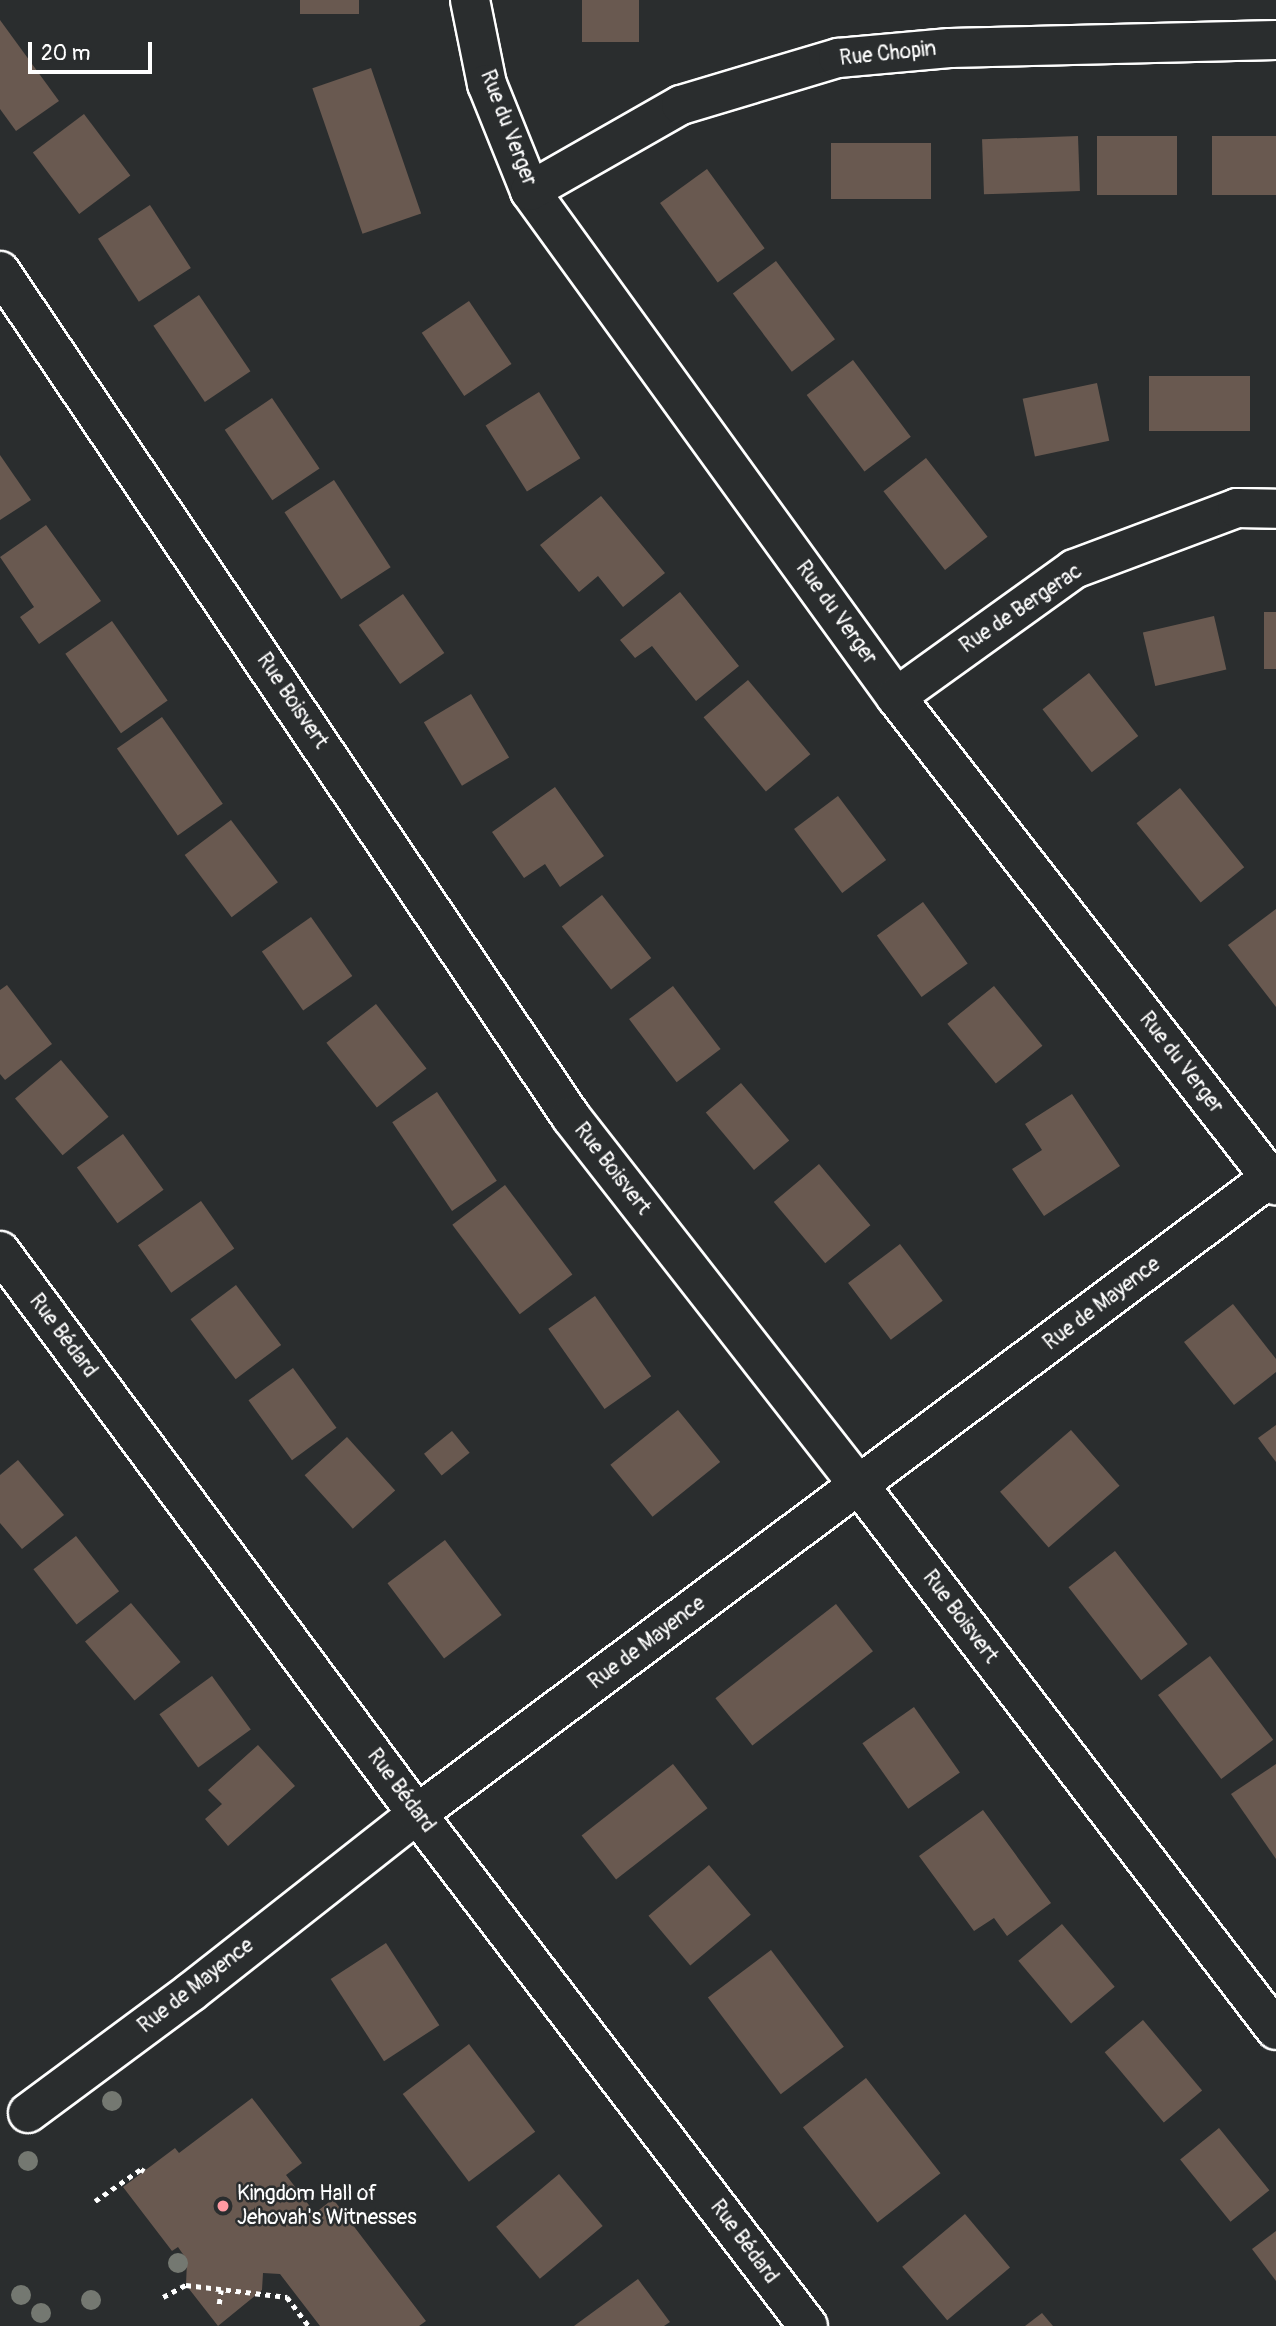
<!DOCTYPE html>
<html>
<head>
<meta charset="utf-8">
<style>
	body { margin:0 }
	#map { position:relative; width:1276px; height:2326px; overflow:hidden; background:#2a2d2e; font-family:Pangolin,sans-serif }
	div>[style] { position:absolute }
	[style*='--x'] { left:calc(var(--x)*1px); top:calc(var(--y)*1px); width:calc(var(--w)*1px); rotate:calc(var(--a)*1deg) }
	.building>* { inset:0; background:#695950; transform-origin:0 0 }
	.path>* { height:4.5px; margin-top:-2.25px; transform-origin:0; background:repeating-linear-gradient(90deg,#fff 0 5px,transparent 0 10px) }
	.roads { filter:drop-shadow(2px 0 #fff) drop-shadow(-2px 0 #fff) drop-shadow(0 2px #fff) drop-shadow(0 -2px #fff) }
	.minor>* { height:38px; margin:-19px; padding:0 19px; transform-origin:19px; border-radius:19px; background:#2a2d2e }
	.trees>* { width:20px; height:20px; margin:-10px; border-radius:50%; background:#747871 }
	.dots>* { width:19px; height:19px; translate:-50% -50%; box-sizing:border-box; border:4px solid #2a2d2e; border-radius:50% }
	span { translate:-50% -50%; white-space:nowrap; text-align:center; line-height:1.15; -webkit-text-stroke:5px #2a2d2e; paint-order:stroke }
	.street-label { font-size:21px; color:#fff }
	.poi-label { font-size:21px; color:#fff }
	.left { translate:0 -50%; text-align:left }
	.scale { position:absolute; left:28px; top:42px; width:124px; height:32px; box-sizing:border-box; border:4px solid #fff; border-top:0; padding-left:9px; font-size:21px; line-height:24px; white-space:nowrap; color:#fff; -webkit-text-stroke:5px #2a2d2e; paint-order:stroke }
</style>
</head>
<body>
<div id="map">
	<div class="building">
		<div style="left:300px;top:0;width:59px;height:14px"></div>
		<div style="left:582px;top:0;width:57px;height:42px"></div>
		<div style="clip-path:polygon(0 20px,59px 101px,16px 131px,0 109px)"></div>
		<div style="left:371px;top:68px;width:154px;height:62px;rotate:71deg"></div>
		<div style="left:84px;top:114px;width:77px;height:64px;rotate:53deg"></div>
		<div style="left:1078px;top:136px;width:55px;height:96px;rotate:88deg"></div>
		<div style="left:1097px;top:136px;width:80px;height:59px"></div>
		<div style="left:1212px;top:136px;width:64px;height:59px"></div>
		<div style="left:831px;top:143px;width:100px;height:56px"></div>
		<div style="left:707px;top:169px;width:98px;height:58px;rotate:54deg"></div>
		<div style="left:150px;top:205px;width:75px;height:62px;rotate:57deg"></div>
		<div style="left:776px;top:261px;width:98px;height:54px;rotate:53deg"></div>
		<div style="left:199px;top:295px;width:92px;height:55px;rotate:56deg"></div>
		<div style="left:469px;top:301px;width:76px;height:57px;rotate:56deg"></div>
		<div style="left:853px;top:360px;width:96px;height:58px;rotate:53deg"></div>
		<div style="left:1149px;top:376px;width:101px;height:55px"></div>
		<div style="left:1097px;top:383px;width:59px;height:76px;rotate:78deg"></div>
		<div style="left:539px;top:392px;width:78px;height:63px;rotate:58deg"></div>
		<div style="left:272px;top:398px;width:85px;height:57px;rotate:56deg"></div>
		<div style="clip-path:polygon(0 455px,31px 500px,0 520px)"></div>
		<div style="left:926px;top:458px;width:100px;height:54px;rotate:52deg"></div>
		<div style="left:334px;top:480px;width:104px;height:59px;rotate:57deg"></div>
		<div style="clip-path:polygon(601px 496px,665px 573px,623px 607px,598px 576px,579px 592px,540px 545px)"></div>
		<div style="clip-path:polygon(46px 525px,101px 601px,39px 644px,20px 617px,34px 607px,0 557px)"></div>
		<div style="clip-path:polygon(680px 592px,739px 666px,696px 701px,652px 646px,635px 658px,620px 640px)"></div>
		<div style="left:403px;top:594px;width:72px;height:54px;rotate:55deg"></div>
		<div style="left:1264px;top:612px;width:12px;height:57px"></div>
		<div style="left:1214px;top:616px;width:55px;height:73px;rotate:77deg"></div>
		<div style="left:112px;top:621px;width:97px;height:57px;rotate:55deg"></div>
		<div style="left:1089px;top:673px;width:80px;height:59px;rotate:52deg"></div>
		<div style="left:748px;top:680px;width:97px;height:58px;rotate:50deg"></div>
		<div style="left:471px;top:694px;width:74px;height:55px;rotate:59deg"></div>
		<div style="left:162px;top:717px;width:106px;height:55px;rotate:55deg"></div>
		<div style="clip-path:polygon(555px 787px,604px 856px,560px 887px,545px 864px,524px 878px,492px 832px)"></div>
		<div style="left:1180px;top:788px;width:102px;height:56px;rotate:51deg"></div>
		<div style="left:838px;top:796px;width:80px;height:55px;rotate:53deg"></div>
		<div style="left:231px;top:820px;width:78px;height:58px;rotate:53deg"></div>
		<div style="left:602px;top:895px;width:80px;height:51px;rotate:52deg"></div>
		<div style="left:923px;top:902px;width:76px;height:57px;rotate:54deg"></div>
		<div style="clip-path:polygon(1276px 909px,1276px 1007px,1228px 945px)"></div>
		<div style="left:311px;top:917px;width:72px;height:60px;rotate:55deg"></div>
		<div style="clip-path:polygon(7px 985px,52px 1044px,5px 1080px,0 1074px,0 990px)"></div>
		<div style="left:673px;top:986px;width:79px;height:55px;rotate:53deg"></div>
		<div style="left:994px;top:986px;width:77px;height:60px;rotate:51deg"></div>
		<div style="left:376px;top:1004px;width:82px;height:63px;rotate:52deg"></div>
		<div style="left:61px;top:1060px;width:74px;height:60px;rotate:50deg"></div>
		<div style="left:741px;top:1083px;width:75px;height:46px;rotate:50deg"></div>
		<div style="left:437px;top:1092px;width:107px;height:54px;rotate:56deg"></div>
		<div style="clip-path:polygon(1072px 1094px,1120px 1166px,1044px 1216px,1012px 1169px,1042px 1150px,1025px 1124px)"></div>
		<div style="left:123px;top:1134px;width:69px;height:57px;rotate:54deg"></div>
		<div style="left:819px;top:1164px;width:80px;height:59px;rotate:50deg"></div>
		<div style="left:505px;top:1185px;width:112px;height:66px;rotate:53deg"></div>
		<div style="left:201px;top:1201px;width:58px;height:77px;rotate:55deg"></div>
		<div style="left:900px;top:1244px;width:71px;height:65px;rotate:53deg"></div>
		<div style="left:236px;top:1285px;width:75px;height:57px;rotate:53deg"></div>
		<div style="left:595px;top:1296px;width:98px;height:57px;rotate:55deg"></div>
		<div style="clip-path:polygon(1233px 1304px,1276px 1359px,1276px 1372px,1234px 1405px,1184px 1342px)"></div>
		<div style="left:293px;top:1368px;width:74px;height:55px;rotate:54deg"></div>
		<div style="left:678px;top:1410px;width:67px;height:87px;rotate:51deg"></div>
		<div style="clip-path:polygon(1276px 1425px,1276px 1462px,1258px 1438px)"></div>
		<div style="left:1071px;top:1430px;width:74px;height:94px;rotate:49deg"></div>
		<div style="left:452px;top:1431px;width:28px;height:36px;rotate:51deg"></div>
		<div style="left:347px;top:1437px;width:72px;height:57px;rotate:48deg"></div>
		<div style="clip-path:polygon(18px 1460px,64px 1515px,22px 1549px,0 1523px,0 1475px)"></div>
		<div style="left:76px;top:1536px;width:70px;height:54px;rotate:52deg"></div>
		<div style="left:445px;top:1540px;width:94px;height:72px;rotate:53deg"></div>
		<div style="left:1115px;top:1551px;width:118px;height:59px;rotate:52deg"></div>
		<div style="left:131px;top:1603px;width:77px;height:60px;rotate:50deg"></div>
		<div style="left:836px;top:1604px;width:60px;height:153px;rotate:52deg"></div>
		<div style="left:1210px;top:1656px;width:105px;height:65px;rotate:53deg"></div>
		<div style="left:212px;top:1676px;width:66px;height:65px;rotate:54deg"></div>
		<div style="left:914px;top:1707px;width:80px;height:63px;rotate:55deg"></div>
		<div style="clip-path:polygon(258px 1745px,295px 1786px,228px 1846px,205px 1819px,222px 1804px,208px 1790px)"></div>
		<div style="left:673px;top:1764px;width:56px;height:116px;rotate:52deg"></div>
		<div style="clip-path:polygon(1276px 1764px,1276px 1859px,1231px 1794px)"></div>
		<div style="clip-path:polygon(983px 1810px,1051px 1903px,1007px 1936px,994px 1918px,974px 1931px,919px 1856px)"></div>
		<div style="left:709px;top:1865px;width:65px;height:79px;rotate:50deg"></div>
		<div style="left:1062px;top:1924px;width:82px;height:57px;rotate:50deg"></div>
		<div style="left:386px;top:1943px;width:98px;height:66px;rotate:57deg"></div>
		<div style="left:771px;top:1950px;width:121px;height:79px;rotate:53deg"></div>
		<div style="left:1143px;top:2020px;width:92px;height:50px;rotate:50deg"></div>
		<div style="left:469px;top:2044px;width:110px;height:83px;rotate:53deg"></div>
		<div style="left:866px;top:2078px;width:121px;height:80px;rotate:52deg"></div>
		<div style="clip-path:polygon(252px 2098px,302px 2163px,286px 2175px,315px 2213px,333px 2199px,426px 2321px,419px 2326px,320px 2326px,280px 2274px,263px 2273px,262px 2290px,218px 2326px,186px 2285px,187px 2260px,178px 2247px,172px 2251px,123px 2187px,175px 2148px,179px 2153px)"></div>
		<div style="left:1219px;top:2128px;width:80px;height:50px;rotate:51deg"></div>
		<div style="left:559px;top:2174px;width:68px;height:82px;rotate:50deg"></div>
		<div style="left:965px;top:2214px;width:70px;height:82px;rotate:50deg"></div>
		<div style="clip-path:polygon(1276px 2231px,1276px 2281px,1252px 2249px)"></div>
		<div style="clip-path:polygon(638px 2279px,670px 2322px,664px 2326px,574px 2326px)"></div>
		<div style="clip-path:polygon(1042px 2313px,1053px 2326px,1025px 2326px)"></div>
	</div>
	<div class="path">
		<div style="--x:95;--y:2201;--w:56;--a:-34.8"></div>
		<div style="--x:141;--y:2169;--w:4;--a:34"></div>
		<div style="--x:163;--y:2297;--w:26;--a:-28"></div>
		<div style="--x:186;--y:2285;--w:102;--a:6.8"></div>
		<div style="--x:287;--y:2297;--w:36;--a:53"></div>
		<div style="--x:219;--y:2304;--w:14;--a:-82"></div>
	</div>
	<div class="roads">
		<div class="minor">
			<div style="--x:470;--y:0;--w:86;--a:78.6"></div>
			<div style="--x:487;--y:84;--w:115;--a:68.1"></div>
			<div style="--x:530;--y:191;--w:624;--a:54.12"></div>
			<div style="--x:896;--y:697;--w:619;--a:52.09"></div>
			<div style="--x:530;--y:191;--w:174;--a:-29.7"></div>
			<div style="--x:681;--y:105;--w:164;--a:-16.7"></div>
			<div style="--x:838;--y:58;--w:112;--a:-5.1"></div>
			<div style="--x:950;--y:48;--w:326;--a:-1.4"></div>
			<div style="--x:0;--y:271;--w:1021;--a:55.98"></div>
			<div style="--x:571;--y:1117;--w:467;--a:52"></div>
			<div style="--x:859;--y:1485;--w:686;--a:52.58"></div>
			<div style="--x:896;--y:697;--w:219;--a:-35.7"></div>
			<div style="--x:1074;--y:569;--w:174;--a:-20.5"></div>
			<div style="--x:1237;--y:508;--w:39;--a:1"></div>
			<div style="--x:0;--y:1251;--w:701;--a:53.47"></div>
			<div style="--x:417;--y:1814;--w:644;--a:52.63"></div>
			<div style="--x:28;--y:2113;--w:203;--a:-36.6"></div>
			<div style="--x:191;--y:1992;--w:288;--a:-38.2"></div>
			<div style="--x:417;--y:1814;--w:1064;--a:-36.71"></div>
		</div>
	</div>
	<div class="trees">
		<div style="left:112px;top:2101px"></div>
		<div style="left:28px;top:2161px"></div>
		<div style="left:178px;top:2263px"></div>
		<div style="left:21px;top:2295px"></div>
		<div style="left:91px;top:2300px"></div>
		<div style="left:41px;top:2313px"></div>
	</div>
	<div class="dots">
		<div style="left:223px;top:2206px;background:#ff9aa2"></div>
	</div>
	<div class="street-label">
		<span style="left:888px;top:54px;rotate:-6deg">Rue Chopin</span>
		<span style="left:508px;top:128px;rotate:69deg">Rue du Verger</span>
		<span style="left:1021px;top:609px;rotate:-34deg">Rue de Bergerac</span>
		<span style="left:836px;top:613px;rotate:54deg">Rue du Verger</span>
		<span style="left:292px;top:701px;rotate:56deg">Rue Boisvert</span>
		<span style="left:1181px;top:1063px;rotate:52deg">Rue du Verger</span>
		<span style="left:612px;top:1169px;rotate:52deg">Rue Boisvert</span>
		<span style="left:1102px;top:1304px;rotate:-37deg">Rue de Mayence</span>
		<span style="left:63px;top:1336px;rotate:53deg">Rue Bédard</span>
		<span style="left:960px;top:1617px;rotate:53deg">Rue Boisvert</span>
		<span style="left:647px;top:1643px;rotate:-37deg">Rue de Mayence</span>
		<span style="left:401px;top:1791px;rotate:53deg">Rue Bédard</span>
		<span style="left:196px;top:1986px;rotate:-38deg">Rue de Mayence</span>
		<span style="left:744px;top:2242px;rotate:53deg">Rue Bédard</span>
	</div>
	<div class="poi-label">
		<span class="left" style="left:237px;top:2206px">Kingdom Hall of<br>Jehovah's Witnesses</span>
	</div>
	<div class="scale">20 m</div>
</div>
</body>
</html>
